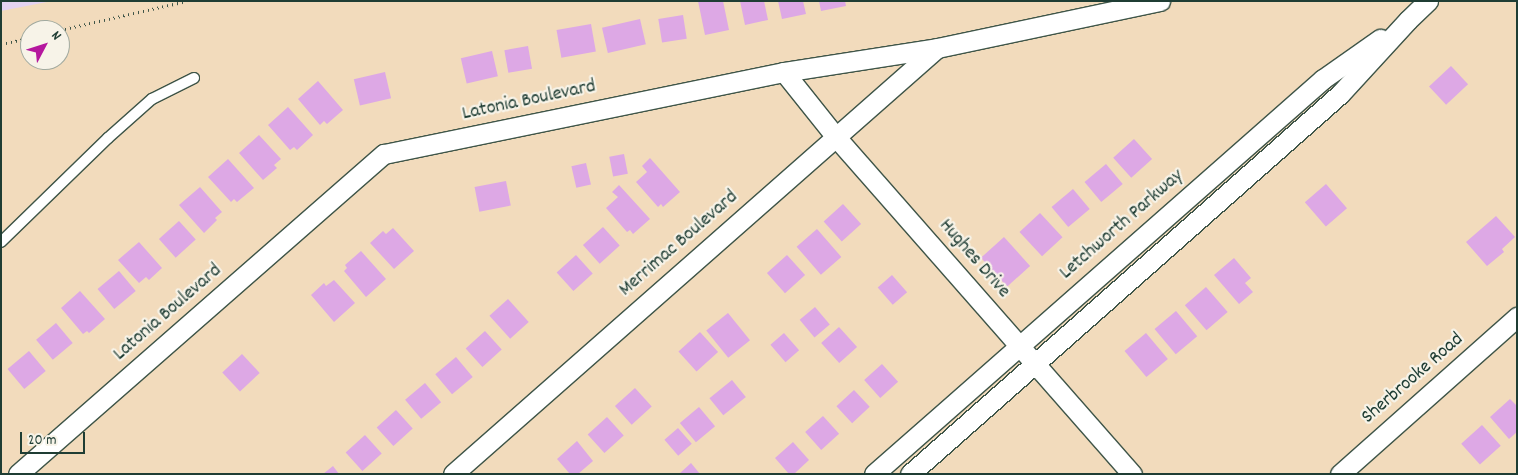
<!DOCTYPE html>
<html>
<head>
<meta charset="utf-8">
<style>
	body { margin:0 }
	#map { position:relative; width:1518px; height:475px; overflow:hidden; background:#f2dbbc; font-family:Dekko,sans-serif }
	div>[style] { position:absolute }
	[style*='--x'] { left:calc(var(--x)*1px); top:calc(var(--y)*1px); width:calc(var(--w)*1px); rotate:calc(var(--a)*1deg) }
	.built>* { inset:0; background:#e4d3f1 }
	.building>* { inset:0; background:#dda8e5; transform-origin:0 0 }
	.path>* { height:3px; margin-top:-1.5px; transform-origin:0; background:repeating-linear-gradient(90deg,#3f5548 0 1px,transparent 0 5px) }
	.roads { filter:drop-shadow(1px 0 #3f5548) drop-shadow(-1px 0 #3f5548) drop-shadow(0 1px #3f5548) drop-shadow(0 -1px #3f5548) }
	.service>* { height:10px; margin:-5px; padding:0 5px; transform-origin:5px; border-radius:5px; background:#fff }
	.minor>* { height:19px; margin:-9.5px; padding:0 9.5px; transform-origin:9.5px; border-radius:9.5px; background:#fff }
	span { translate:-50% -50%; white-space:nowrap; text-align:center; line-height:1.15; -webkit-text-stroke:4.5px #f7f3e8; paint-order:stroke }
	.street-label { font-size:20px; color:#1f3d34 }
	.frame { position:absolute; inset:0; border:2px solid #1f3d34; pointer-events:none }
	.north { position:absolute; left:20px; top:20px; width:50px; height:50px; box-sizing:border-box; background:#f7f3e8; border:1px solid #a1aaa0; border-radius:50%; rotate:50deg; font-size:14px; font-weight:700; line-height:20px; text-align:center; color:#1f3d34 }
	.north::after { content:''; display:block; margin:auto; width:18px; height:22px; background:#b5179e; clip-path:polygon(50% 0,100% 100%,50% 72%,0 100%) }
	.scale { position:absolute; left:20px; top:432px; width:65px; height:22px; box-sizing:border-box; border:2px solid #1f3d34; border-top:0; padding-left:6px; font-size:15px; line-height:18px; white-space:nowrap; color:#1f3d34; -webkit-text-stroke:4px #f7f3e8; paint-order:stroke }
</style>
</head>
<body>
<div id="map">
	<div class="built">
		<div style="clip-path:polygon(1px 1px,52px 1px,1px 11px)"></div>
	</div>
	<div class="building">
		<div style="clip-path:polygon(698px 1px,723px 1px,729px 30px,705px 35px)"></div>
		<div style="clip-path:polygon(740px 1px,764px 1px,768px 20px,745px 25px)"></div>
		<div style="clip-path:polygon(778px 1px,803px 1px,806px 14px,782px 19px)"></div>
		<div style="clip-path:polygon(819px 1px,845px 1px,846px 6px,821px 11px)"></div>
		<div style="left:683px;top:15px;width:24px;height:25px;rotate:81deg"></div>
		<div style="left:640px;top:19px;width:26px;height:39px;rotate:77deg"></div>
		<div style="left:591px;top:24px;width:28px;height:35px;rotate:80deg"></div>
		<div style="left:528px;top:46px;width:23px;height:24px;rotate:80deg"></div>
		<div style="left:492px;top:51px;width:26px;height:32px;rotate:77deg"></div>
		<div style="left:1451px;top:66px;width:25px;height:30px;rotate:47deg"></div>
		<div style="left:385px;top:72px;width:27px;height:32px;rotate:77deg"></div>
		<div style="clip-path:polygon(318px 81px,343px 110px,327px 124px,324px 121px,320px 125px,298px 99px)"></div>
		<div style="clip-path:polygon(288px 107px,313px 135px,297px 150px,294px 147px,290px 150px,268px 125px)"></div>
		<div style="clip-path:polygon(259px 135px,281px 159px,274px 165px,277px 168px,263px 180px,239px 153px)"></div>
		<div style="left:1134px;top:139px;width:27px;height:28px;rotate:48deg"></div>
		<div style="left:624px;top:154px;width:20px;height:15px;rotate:79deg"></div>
		<div style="clip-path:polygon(650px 158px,680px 192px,663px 207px,661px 204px,658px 207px,636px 182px,647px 172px,642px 166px)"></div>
		<div style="clip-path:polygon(228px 159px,254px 188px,237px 202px,234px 199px,231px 202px,208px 177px)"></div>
		<div style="left:586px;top:163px;width:22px;height:15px;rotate:77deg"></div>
		<div style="left:1106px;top:164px;width:26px;height:28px;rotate:50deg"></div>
		<div style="left:506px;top:181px;width:25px;height:32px;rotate:79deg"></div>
		<div style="left:1326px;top:184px;width:32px;height:28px;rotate:49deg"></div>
		<div style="clip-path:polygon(619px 185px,650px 219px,633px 234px,630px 230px,627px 232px,606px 208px,618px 197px,612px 192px)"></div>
		<div style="clip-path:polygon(200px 187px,222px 212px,215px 218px,217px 220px,204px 233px,179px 205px)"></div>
		<div style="left:1073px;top:189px;width:26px;height:28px;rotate:50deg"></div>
		<div style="left:843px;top:204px;width:27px;height:26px;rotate:48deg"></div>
		<div style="left:1040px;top:213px;width:33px;height:28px;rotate:47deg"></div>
		<div style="clip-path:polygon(1496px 216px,1515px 237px,1502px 249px,1504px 252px,1487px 266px,1466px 242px)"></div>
		<div style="left:179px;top:221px;width:25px;height:27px;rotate:48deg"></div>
		<div style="left:603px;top:227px;width:25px;height:27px;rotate:48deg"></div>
		<div style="clip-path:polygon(393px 228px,414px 251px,394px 269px,370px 243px,383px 231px,386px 234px)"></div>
		<div style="left:817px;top:229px;width:37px;height:27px;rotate:49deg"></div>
		<div style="left:1004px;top:237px;width:39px;height:31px;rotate:48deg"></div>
		<div style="clip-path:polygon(139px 242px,162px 268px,149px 280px,146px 277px,139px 283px,118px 260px)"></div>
		<div style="clip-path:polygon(361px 251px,386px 279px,366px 297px,344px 271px,347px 268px,345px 265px)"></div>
		<div style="left:576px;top:255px;width:25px;height:26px;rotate:48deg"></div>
		<div style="left:787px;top:255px;width:27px;height:27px;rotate:48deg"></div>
		<div style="clip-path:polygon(1234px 258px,1251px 278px,1245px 283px,1253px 292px,1239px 304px,1214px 275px)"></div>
		<div style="left:119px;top:271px;width:26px;height:28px;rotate:50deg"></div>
		<div style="left:892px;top:275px;width:23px;height:19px;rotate:49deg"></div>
		<div style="clip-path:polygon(334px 280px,355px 303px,334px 322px,311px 295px,324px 283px,326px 286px)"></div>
		<div style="left:1206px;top:287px;width:33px;height:28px;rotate:49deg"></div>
		<div style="clip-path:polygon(80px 291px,105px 319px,89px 333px,87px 331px,83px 334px,61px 308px)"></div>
		<div style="left:508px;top:299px;width:31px;height:25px;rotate:48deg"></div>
		<div style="left:815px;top:307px;width:23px;height:20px;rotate:50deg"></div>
		<div style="left:1176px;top:311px;width:33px;height:28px;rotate:50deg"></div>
		<div style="left:728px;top:313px;width:35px;height:28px;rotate:51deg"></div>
		<div style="left:56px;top:323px;width:26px;height:26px;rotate:50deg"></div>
		<div style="left:839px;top:327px;width:27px;height:24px;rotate:48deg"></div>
		<div style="left:485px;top:331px;width:25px;height:26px;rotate:48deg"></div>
		<div style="left:700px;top:332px;width:27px;height:29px;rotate:48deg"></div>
		<div style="left:784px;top:333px;width:23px;height:18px;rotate:49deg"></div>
		<div style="left:1146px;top:333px;width:34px;height:28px;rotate:50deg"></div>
		<div style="left:29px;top:351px;width:26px;height:28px;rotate:50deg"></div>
		<div style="left:242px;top:354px;width:26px;height:27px;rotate:47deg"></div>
		<div style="left:456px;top:357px;width:26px;height:27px;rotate:50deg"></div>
		<div style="left:882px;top:364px;width:24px;height:24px;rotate:48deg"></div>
		<div style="left:732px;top:380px;width:22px;height:29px;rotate:51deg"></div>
		<div style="left:425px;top:383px;width:25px;height:26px;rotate:50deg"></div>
		<div style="left:635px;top:388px;width:25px;height:27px;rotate:48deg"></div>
		<div style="left:854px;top:390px;width:23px;height:24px;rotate:47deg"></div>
		<div style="clip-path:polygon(1510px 399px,1517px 406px,1517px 432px,1509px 439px,1490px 417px)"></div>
		<div style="left:699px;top:407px;width:25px;height:25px;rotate:50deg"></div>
		<div style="left:396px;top:410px;width:25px;height:26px;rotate:48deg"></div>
		<div style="left:823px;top:416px;width:24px;height:24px;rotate:48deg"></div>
		<div style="left:607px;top:417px;width:25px;height:26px;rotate:48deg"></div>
		<div style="left:1482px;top:425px;width:28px;height:28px;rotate:48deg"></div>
		<div style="left:678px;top:428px;width:21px;height:18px;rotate:49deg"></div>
		<div style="left:365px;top:435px;width:25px;height:26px;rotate:48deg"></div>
		<div style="clip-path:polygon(577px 441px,593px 461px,578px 474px,570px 474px,557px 459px)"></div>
		<div style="clip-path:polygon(793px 442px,809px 460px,794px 474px,789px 474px,775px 458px)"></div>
		<div style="clip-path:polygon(691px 463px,700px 474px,679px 474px)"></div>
		<div style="clip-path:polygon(333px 466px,339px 474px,323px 474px)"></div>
	</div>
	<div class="path">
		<div style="--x:60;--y:30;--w:130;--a:-12.9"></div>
		<div style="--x:1;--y:44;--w:30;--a:-12"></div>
	</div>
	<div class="roads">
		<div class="service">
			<div style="--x:1;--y:242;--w:149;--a:-44.2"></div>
			<div style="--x:108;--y:138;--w:59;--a:-41.6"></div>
			<div style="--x:152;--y:99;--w:47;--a:-26.6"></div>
		</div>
		<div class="minor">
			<div style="--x:784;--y:72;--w:82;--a:51.4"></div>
			<div style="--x:835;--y:136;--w:450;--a:48.7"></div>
			<div style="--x:18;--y:474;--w:486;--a:-41.2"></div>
			<div style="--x:384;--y:154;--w:408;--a:-11.6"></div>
			<div style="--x:784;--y:72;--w:155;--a:-8.9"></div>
			<div style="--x:937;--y:48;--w:228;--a:-11.9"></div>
			<div style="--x:453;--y:474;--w:643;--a:-41.35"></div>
			<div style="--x:874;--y:474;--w:598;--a:-41.34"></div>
			<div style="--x:1323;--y:79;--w:70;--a:-35.1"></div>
			<div style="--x:910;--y:474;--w:574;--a:-41.47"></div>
			<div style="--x:1340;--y:94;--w:100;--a:-47.4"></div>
			<div style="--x:1408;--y:20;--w:28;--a:-44"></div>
			<div style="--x:1340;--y:474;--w:237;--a:-41.6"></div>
		</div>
	</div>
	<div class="street-label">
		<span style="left:529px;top:101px;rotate:-12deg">Latonia Boulevard</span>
		<span style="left:1122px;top:225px;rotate:-41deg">Letchworth Parkway</span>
		<span style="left:679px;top:244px;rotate:-41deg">Merrimac Boulevard</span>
		<span style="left:974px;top:259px;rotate:49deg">Hughes Drive</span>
		<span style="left:168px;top:313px;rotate:-41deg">Latonia Boulevard</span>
		<span style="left:1413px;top:379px;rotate:-41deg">Sherbrooke Road</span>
	</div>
	<div class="frame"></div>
	<div class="north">N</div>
	<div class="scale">20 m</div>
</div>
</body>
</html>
